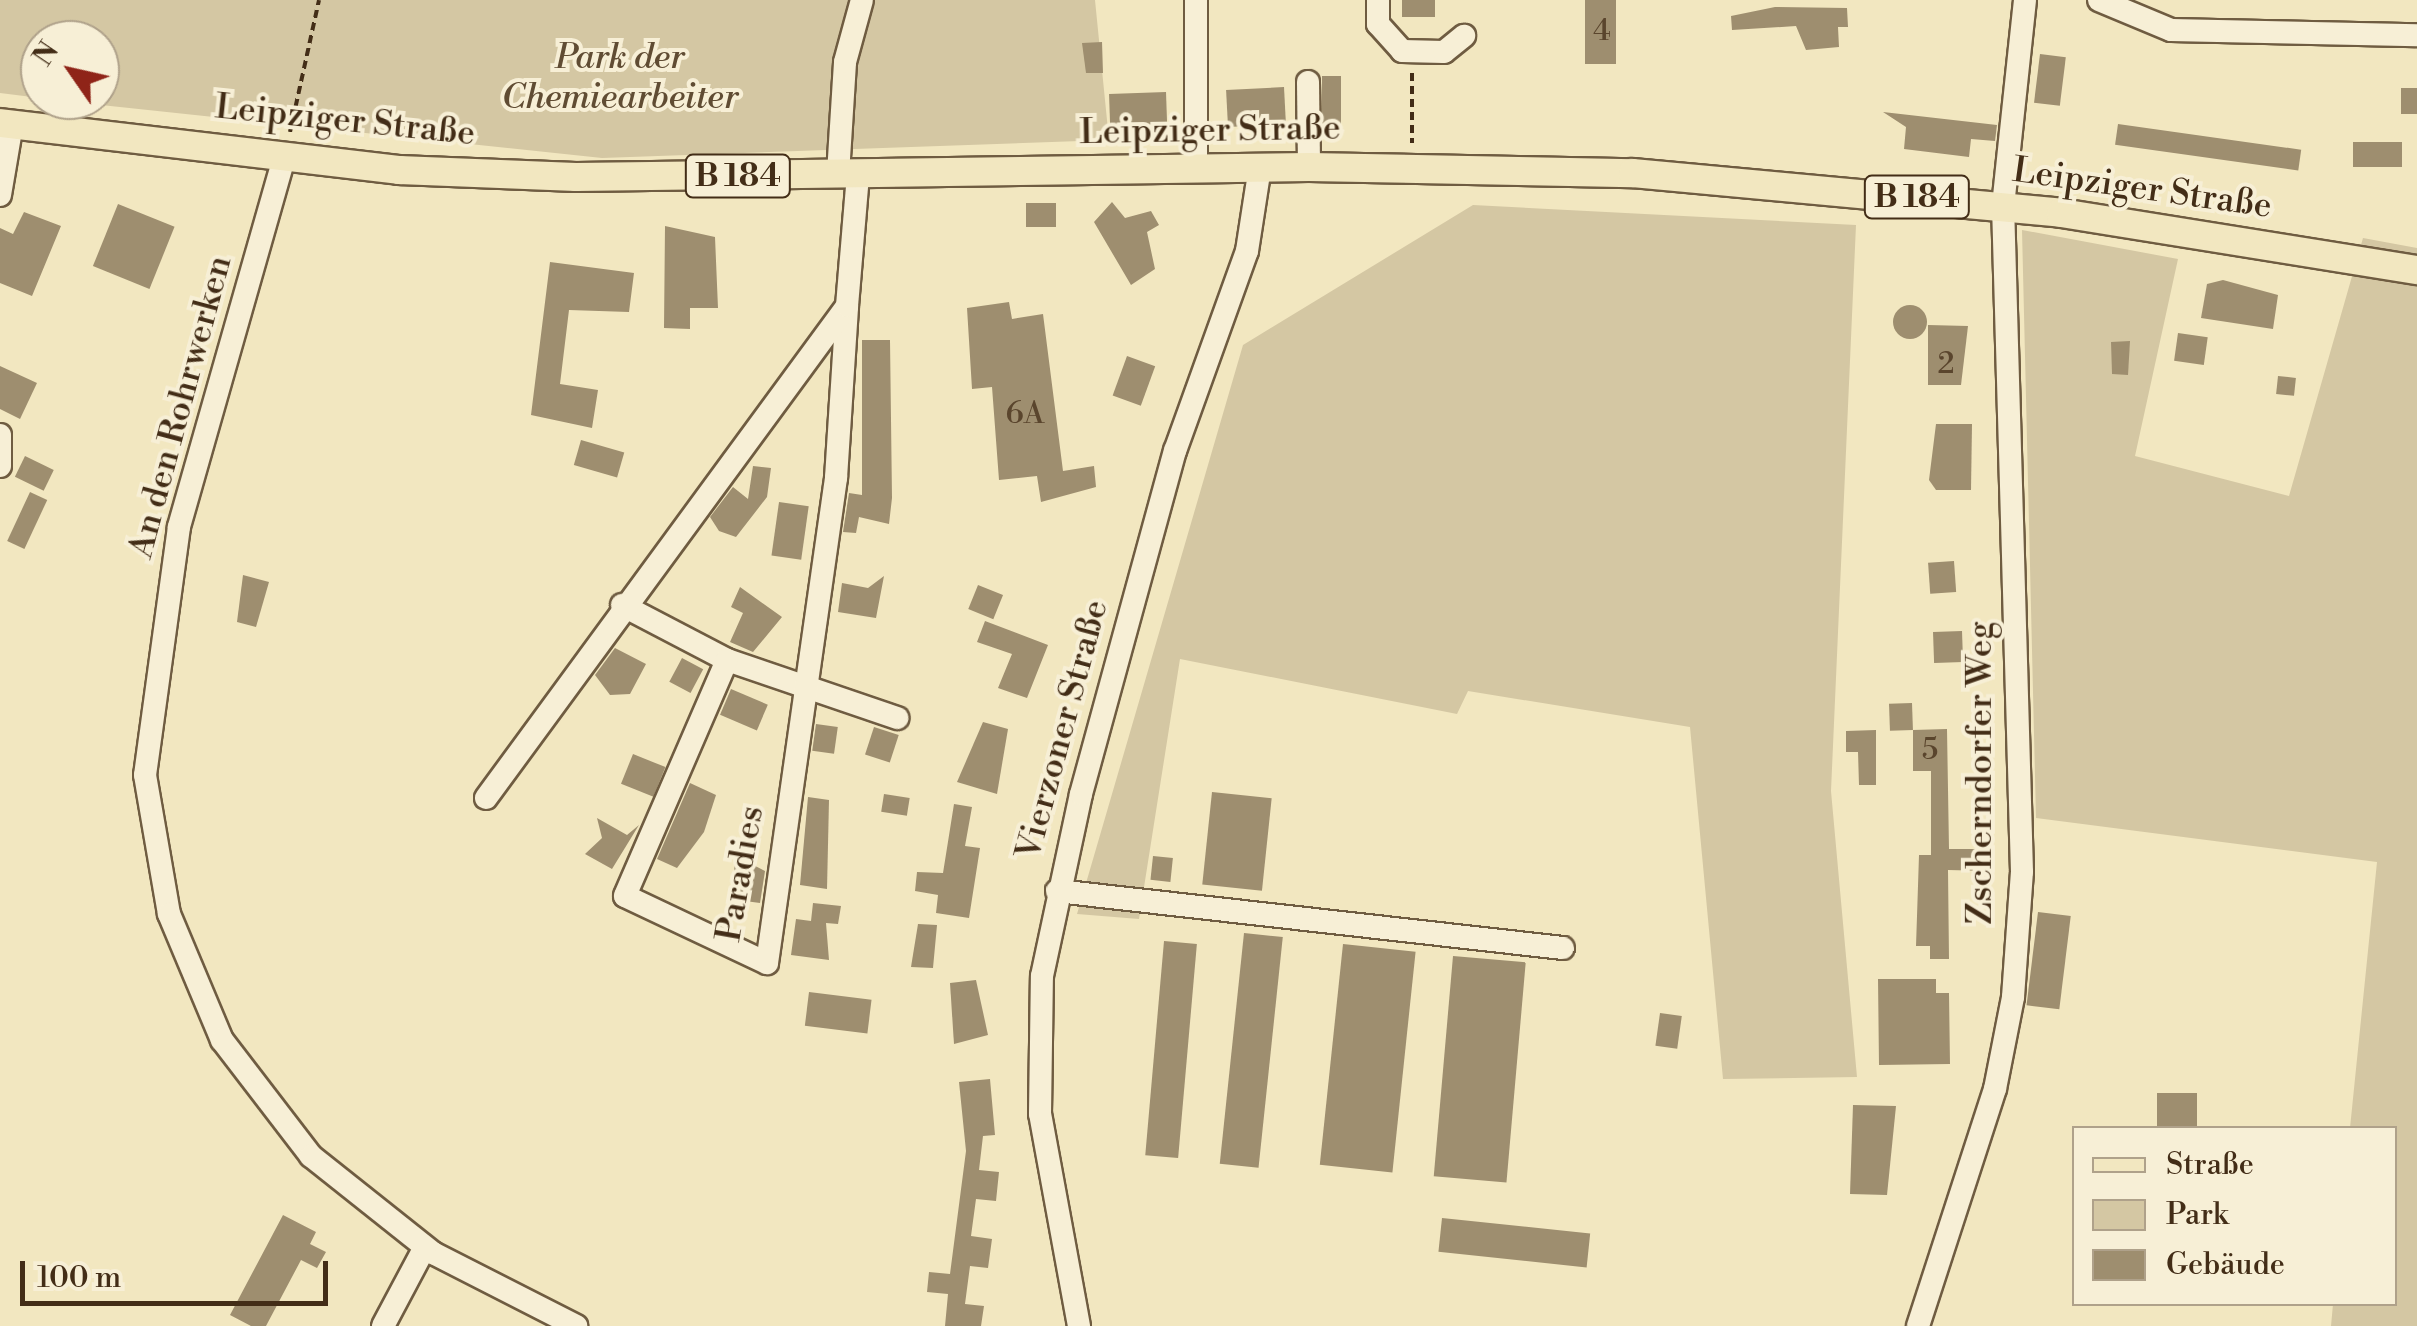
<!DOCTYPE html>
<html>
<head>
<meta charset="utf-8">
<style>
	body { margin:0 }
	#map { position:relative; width:2417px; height:1326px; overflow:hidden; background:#f2e7c0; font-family:"Libre Bodoni",serif }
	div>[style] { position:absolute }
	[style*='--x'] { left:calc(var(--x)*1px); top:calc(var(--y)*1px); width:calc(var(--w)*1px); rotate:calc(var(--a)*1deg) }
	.green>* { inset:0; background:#d4c7a3 }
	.building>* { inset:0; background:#9e8e6f; transform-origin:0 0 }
	.round { border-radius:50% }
	.path>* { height:4px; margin-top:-2px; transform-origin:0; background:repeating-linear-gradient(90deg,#432d17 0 8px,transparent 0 13px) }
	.roads { filter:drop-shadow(2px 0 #6f5c41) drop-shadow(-2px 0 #6f5c41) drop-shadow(0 2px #6f5c41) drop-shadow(0 -2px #6f5c41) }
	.minor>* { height:22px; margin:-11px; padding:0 11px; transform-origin:11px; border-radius:11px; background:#f7efd6 }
	.major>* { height:28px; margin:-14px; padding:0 14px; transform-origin:14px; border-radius:14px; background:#f2e7c0 }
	span { translate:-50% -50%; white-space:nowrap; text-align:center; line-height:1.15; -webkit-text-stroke:8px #f7efd6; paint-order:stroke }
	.number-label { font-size:30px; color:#5a452d }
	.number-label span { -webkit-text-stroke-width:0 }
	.shield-label span { padding:2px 8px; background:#f7efd6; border:2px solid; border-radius:8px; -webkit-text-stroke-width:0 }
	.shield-label { font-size:32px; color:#432d17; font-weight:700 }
	.park-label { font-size:35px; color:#604c33; font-style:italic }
	.street-label { font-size:35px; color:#432d17 }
	.legend { position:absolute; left:2072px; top:1126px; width:325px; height:180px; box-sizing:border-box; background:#f7efd6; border:2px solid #afa18a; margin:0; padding:12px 18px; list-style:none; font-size:30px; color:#432d17 }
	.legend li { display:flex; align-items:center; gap:20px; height:50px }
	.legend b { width:50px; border:2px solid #afa18a }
	.north { position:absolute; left:20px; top:20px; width:100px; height:100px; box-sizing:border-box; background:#f7efd6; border:2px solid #afa18a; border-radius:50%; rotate:304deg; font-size:28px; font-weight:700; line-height:40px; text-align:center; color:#432d17 }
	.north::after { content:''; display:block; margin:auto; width:35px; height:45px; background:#8f2418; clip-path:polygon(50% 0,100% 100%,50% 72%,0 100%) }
	.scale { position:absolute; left:20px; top:1261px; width:308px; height:45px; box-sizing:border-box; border:5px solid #432d17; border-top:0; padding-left:12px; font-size:30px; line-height:35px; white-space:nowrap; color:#432d17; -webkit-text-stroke:8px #f7efd6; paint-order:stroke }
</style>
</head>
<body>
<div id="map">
	<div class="green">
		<div style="clip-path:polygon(0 0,1095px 0,1109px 140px,602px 158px,54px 100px,100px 100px,100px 40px,40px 40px,40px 98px,0 93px)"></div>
		<div style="clip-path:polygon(1473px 205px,1856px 225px,1831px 791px,1857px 1077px,1723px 1079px,1690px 727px,1468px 691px,1457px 714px,1180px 659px,1139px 919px,1077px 914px,1243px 345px)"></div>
		<div style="clip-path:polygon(2022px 230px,2178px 259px,2135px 456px,2289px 496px,2363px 238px,2417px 248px,2417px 1326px,2331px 1326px,2333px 1304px,2394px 1304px,2394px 1128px,2350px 1128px,2377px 862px,2036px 818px)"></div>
	</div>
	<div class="building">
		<div style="left:1402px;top:0;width:33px;height:17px"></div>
		<div style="left:1585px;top:0;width:31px;height:64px"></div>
		<div style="clip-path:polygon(1775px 7px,1847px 8px,1848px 27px,1838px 27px,1839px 47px,1806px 50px,1796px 26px,1732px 30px,1731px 16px)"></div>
		<div style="clip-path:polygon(1102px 42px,1103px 73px,1086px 73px,1082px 43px)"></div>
		<div style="left:2040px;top:54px;width:26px;height:49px;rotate:7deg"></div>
		<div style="left:1322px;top:76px;width:19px;height:53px"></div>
		<div style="left:1284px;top:87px;width:37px;height:58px;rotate:87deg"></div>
		<div style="left:2401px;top:88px;width:16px;height:26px"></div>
		<div style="left:1166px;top:92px;width:33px;height:57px;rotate:88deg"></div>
		<div style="clip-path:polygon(1883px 112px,1997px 125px,1995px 141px,1971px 139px,1969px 157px,1904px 149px,1906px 127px)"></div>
		<div style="left:2118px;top:124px;width:185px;height:21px;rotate:8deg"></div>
		<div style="left:2353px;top:142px;width:49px;height:25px"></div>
		<div style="clip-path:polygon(1112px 202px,1125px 218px,1151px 211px,1159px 225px,1147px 232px,1155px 269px,1131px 285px,1094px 222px)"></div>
		<div style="left:1056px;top:203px;width:24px;height:30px;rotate:90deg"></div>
		<div style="left:118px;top:204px;width:61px;height:67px;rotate:22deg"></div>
		<div style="clip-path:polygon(24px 212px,61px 226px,32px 296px,0 283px,0 228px,13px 234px)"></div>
		<div style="clip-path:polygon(665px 226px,715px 237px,718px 308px,690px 308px,690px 329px,664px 328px)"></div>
		<div style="clip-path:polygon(550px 262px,634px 273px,629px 312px,569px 310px,560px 384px,598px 390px,592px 428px,531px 415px)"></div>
		<div style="clip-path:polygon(2223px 280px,2278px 295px,2273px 329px,2201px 318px,2207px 284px)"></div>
		<div style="clip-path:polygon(1009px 302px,1012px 319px,1043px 314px,1063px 471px,1094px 466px,1096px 487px,1041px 502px,1037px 476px,999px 480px,992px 387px,972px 389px,967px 308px)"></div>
		<div class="round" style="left:1893px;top:305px;width:34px;height:34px"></div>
		<div style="clip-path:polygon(1928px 325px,1968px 326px,1961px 385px,1928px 385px)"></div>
		<div style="left:2178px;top:333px;width:30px;height:28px;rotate:8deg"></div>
		<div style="clip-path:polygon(862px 340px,890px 340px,892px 498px,889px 524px,859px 517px,856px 533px,843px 532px,849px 493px,862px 495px)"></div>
		<div style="clip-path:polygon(2130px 341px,2128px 375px,2112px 374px,2111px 342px)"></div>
		<div style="left:1127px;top:356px;width:30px;height:42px;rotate:20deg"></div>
		<div style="clip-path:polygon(0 366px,37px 383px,20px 419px,0 409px)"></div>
		<div style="left:2278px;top:376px;width:18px;height:18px;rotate:6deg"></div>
		<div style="clip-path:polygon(1936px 424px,1972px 424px,1971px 490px,1936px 490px,1929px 480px)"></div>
		<div style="left:581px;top:440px;width:45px;height:26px;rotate:16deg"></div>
		<div style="left:25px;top:456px;width:32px;height:23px;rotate:26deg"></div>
		<div style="clip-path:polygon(753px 466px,771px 468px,767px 497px,736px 537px,719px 531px,710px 517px,733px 487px,748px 499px)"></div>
		<div style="left:30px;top:492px;width:19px;height:54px;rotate:25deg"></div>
		<div style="left:779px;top:502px;width:30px;height:54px;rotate:8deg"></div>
		<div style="left:1954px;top:561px;width:31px;height:26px;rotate:86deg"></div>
		<div style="clip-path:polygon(243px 575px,269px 582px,256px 627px,237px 622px)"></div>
		<div style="clip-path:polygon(884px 576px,876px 618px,838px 612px,842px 583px,868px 588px)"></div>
		<div style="left:978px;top:585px;width:27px;height:26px;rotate:22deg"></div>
		<div style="clip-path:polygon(740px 587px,782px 617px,753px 652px,730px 642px,743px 613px,731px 607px)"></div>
		<div style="clip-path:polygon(985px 621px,1048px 645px,1027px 698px,998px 688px,1012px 654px,977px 642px)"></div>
		<div style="left:1962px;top:631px;width:31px;height:29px;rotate:88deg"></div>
		<div style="clip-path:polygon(615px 648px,646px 664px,630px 694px,610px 695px,595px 675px)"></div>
		<div style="left:682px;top:658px;width:24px;height:27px;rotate:28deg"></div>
		<div style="left:731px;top:689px;width:40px;height:28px;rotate:23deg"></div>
		<div style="left:1912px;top:703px;width:27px;height:23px;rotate:88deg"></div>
		<div style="clip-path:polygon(983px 722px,1008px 729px,997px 794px,957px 782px)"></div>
		<div style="left:816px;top:724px;width:22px;height:27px;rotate:8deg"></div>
		<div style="left:874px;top:727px;width:26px;height:29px;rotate:18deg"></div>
		<div style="clip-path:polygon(1947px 729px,1949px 849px,1991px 849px,1990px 871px,1948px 870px,1949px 959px,1930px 959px,1930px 946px,1916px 946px,1917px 916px,1919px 855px,1931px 855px,1931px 771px,1913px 771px,1913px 730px)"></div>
		<div style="clip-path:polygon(1876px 730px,1876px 785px,1859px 785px,1858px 752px,1846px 752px,1846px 731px)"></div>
		<div style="left:633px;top:754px;width:35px;height:32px;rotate:22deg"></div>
		<div style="clip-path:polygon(690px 783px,716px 795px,704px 832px,677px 868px,657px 859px)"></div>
		<div style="left:1212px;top:792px;width:60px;height:93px;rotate:6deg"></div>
		<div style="left:884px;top:794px;width:26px;height:18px;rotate:9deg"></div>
		<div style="clip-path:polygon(808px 797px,829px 800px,827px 889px,800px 885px)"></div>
		<div style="clip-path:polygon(954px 804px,972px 807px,965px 846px,980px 848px,969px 918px,936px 913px,938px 895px,915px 891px,917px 872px,943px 873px)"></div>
		<div style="clip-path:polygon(597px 818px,627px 835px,639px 825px,612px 869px,585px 854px,602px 838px)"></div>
		<div style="clip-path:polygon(736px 856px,765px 871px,760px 903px,730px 899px)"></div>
		<div style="left:1153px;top:856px;width:20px;height:24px;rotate:6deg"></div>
		<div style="clip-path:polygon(813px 903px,841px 906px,838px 924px,826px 923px,829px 960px,791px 955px,796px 919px,811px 921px)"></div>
		<div style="left:2038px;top:912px;width:33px;height:94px;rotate:7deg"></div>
		<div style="clip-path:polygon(918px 924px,937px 925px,933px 968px,911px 967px)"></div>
		<div style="left:1244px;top:933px;width:39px;height:232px;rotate:6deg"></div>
		<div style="left:1164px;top:941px;width:33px;height:215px;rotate:5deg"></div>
		<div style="left:1343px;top:944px;width:73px;height:222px;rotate:6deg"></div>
		<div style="left:1453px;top:956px;width:73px;height:221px;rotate:5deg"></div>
		<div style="clip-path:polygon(1878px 979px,1936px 979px,1936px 993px,1949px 993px,1950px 1064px,1879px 1065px)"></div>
		<div style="clip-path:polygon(976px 980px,988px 1035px,954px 1044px,950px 983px)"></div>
		<div style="left:809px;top:992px;width:63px;height:34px;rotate:7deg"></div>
		<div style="left:1660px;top:1013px;width:22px;height:33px;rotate:8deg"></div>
		<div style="clip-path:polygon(990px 1079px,995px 1135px,983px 1136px,979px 1170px,999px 1172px,996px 1201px,976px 1199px,971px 1236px,992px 1239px,988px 1268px,970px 1266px,965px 1304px,984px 1306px,981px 1326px,945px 1326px,948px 1294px,927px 1292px,929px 1272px,950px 1274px,966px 1151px,959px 1082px)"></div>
		<div style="left:2197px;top:1093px;width:35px;height:40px;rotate:90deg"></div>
		<div style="clip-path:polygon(1853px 1105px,1896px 1106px,1887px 1195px,1850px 1194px)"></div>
		<div style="clip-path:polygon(283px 1215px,316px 1232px,310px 1244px,326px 1252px,317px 1268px,301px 1260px,266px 1326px,251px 1326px,230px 1315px)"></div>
		<div style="left:1442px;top:1218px;width:149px;height:34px;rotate:6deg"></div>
	</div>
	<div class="path">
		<div style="--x:1412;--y:73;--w:70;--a:90"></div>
		<div style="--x:290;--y:132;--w:135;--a:-77.6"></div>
	</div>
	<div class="roads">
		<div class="minor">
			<div style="--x:1378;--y:0;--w:24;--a:90"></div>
			<div style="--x:1378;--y:24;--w:36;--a:48"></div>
			<div style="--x:1402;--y:51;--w:42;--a:1.4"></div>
			<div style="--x:1444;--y:52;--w:26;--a:-39"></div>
			<div style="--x:2099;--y:0;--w:78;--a:22.6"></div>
			<div style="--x:2171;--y:30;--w:246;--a:1.2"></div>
			<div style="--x:1308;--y:82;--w:85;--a:89.3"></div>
			<div style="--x:284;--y:158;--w:384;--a:105.9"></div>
			<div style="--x:179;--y:527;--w:250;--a:97.8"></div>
			<div style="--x:145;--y:775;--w:141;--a:80.2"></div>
			<div style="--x:169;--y:914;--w:137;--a:67.2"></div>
			<div style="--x:222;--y:1040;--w:146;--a:52.5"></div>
			<div style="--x:311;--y:1156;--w:156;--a:38.5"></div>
			<div style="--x:433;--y:1253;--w:161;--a:27"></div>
			<div style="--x:1196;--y:168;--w:168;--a:-90"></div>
			<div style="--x:838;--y:174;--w:112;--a:-86.4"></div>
			<div style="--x:845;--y:62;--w:64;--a:-74.7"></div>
			<div style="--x:0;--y:195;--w:72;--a:-80.4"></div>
			<div style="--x:0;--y:435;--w:31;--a:90"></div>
			<div style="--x:622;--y:605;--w:119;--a:27.6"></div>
			<div style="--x:727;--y:660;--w:180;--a:18.8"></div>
			<div style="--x:727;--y:660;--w:257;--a:113.4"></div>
			<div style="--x:625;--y:896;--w:157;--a:25.3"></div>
			<div style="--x:767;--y:963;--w:490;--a:-81.9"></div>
			<div style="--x:836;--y:478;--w:172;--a:-86.3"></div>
			<div style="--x:486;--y:798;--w:610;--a:-53.73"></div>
			<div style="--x:847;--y:306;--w:132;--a:-85.2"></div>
			<div style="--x:1057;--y:891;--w:509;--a:6.43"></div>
			<div style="--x:383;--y:1326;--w:89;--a:-62"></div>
			<div style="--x:1079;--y:1326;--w:216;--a:-100.4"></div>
			<div style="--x:1040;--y:1114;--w:138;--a:-89.2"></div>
			<div style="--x:1042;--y:976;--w:186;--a:-77.9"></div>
			<div style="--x:1081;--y:794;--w:356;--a:-74.7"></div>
			<div style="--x:1175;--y:451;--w:213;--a:-70.2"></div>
			<div style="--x:1247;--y:251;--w:85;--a:-81.2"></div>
			<div style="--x:1918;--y:1326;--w:249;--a:-72"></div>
			<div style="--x:1995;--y:1089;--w:94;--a:-78.9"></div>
			<div style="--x:2013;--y:997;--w:125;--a:-85.9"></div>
			<div style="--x:2022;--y:872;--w:666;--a:-91.63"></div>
			<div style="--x:2003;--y:206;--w:207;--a:-83.9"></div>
		</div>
		<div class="major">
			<div style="--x:0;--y:123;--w:402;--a:6.7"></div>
			<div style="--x:399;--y:170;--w:177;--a:2.3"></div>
			<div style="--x:576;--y:177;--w:733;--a:-0.78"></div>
			<div style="--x:1309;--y:167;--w:324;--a:1.1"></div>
			<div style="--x:1633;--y:173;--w:430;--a:5.3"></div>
			<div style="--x:2061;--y:213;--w:361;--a:9.1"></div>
		</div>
	</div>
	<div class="number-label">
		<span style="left:1602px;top:31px">4</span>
		<span style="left:1946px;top:364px">2</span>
		<span style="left:1025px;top:414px">6A</span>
		<span style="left:1930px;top:750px">5</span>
	</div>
	<div class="shield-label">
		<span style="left:738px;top:176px">B 184</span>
		<span style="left:1917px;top:197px">B 184</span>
	</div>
	<div class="park-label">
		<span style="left:620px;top:78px">Park der<br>Chemiearbeiter</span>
	</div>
	<div class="street-label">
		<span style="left:345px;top:121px;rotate:6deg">Leipziger Straße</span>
		<span style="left:1210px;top:131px;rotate:-1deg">Leipziger Straße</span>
		<span style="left:2142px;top:189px;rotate:8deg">Leipziger Straße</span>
		<span style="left:181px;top:407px;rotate:-75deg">An den Rohrwerken</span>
		<span style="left:1063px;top:730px;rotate:-75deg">Vierzoner Straße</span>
		<span style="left:1981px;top:773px;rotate:-90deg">Zscherndorfer Weg</span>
		<span style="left:741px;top:874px;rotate:-80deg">Paradies</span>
	</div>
	<ul class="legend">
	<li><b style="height:12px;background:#f2e7c0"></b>Straße</li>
	<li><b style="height:28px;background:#d4c7a3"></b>Park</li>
	<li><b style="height:28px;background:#9e8e6f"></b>Gebäude</li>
	</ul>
	<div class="north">N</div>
	<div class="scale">100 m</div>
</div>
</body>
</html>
